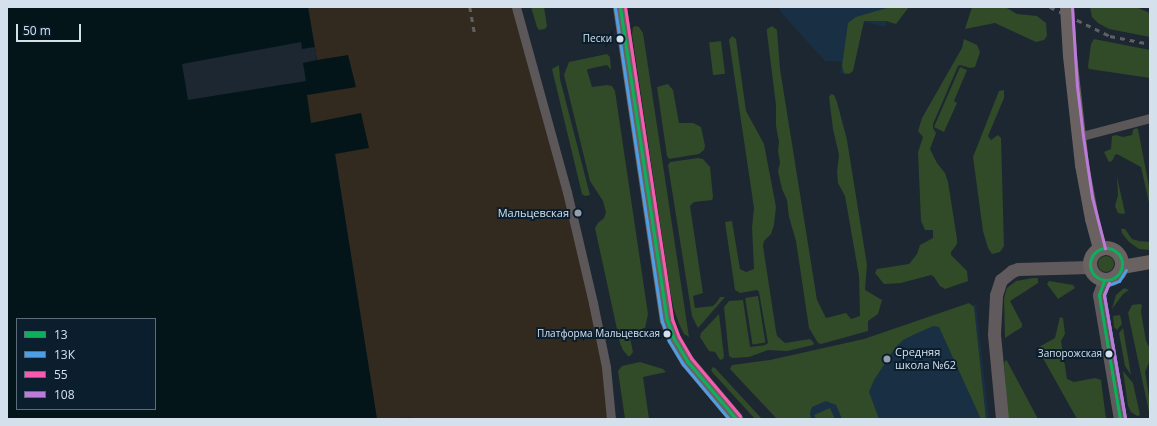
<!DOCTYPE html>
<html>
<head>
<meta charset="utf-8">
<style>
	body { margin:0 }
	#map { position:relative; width:1157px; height:426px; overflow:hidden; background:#1d2731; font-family:"Open Sans",sans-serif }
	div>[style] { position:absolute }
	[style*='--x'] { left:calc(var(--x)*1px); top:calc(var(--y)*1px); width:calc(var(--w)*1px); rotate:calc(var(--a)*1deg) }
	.built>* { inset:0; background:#192f44 }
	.industrial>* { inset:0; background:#332a1f }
	.green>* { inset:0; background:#314a28; transform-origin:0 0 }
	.round { border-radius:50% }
	.water>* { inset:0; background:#031518 }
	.pier>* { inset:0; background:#1d2731 }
	.minor>* { height:9px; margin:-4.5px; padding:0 4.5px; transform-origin:4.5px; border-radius:4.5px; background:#5c5759 }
	.secondary>* { height:13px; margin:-6.5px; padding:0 6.5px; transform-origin:6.5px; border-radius:6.5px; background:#615a5c }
	.primary>* { height:14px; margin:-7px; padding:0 7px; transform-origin:7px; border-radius:7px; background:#6a6161 }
	.primary>.ring { margin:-7px; padding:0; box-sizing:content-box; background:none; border:14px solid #6a6161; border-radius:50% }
	.rail>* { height:2.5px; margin-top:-1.25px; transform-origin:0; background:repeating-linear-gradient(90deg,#5e6064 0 5px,transparent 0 10px) }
	.primary-bridge>* { height:14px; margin:-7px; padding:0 7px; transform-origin:7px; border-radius:7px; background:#6a6161 }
	.bus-1>* { height:3px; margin:-1.5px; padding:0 1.5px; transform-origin:1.5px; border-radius:1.5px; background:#0daf5c }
	.bus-1>.ring { margin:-1.5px; padding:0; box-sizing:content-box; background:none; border:3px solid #0daf5c; border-radius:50% }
	.bus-2>* { height:3px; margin:-1.5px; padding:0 1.5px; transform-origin:1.5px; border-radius:1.5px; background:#4d9ee5 }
	.bus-3>* { height:3px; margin:-1.5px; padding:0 1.5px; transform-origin:1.5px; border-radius:1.5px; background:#f75aaf }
	.bus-4>* { height:3px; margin:-1.5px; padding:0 1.5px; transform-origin:1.5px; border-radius:1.5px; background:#bd7bd9 }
	.dots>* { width:11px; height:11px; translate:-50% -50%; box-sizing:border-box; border:2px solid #0b1e2e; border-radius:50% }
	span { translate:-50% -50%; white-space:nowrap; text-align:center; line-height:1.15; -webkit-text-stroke:4px #0b1e2e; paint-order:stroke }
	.bus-label { font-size:10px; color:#d4e0ec }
	.right { translate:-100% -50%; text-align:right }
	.poi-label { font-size:11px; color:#d4e0ec }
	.left { translate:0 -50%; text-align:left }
	.frame { position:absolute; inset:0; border:8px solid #d4e0ec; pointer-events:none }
	.legend { position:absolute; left:16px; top:318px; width:140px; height:92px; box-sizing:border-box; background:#0b1e2e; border:1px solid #5b6c7a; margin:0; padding:5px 7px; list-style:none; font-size:12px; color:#d4e0ec }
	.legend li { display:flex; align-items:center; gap:8px; height:20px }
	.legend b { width:20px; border:1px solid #5b6c7a }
	.scale { position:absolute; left:16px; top:24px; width:65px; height:18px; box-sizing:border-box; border:2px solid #d4e0ec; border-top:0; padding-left:5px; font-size:12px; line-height:14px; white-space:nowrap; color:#d4e0ec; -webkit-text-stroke:3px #0b1e2e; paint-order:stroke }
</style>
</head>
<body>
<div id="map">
	<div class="built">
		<div style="clip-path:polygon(778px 7px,888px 7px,886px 27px,865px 22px,846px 75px,840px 73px,842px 62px,825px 61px,784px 16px)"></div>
		<div style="clip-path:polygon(976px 304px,989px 419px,795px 419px,850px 349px)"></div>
	</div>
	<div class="industrial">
		<div style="clip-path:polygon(308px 7px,513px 7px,563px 193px,594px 319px,603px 367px,608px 419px,413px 419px,412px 417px,377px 419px,335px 153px,369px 147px,311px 124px,306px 95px,355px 87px,317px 60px)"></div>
	</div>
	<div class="green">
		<div style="clip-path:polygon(531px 7px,544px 7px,547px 26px,545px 29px,539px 30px,537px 27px)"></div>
		<div style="clip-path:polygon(890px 7px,909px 7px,896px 24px,886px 21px,864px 21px,853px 71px,849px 74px,844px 73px,842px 66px,848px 23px,856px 17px)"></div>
		<div style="clip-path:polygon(972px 7px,1005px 7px,1017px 14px,1037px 16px,1046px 23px,1047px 36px,1044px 40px,1036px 42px,995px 23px,965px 29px)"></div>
		<div style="clip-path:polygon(1090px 7px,1136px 7px,1150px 13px,1150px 37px,1109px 29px,1098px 23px,1092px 17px)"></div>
		<div style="clip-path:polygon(636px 26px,639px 27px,643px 33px,689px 337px,684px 334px,680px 326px,674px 310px,670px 290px,632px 34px,633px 27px)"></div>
		<div style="clip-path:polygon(772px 26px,777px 30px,780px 69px,817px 300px,826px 318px,846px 313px,851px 319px,860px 316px,859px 276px,845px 196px,838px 183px,837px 172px,839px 155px,833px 129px,829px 97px,831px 94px,834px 95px,837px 102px,847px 140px,867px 265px,865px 290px,882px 300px,878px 314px,868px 321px,868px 331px,821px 344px,818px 343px,809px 328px,796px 241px,789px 217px,787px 200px,782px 189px,778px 171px,780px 163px,778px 151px,779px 142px,776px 126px,776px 105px,767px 33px,767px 29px)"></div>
		<div style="clip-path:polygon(732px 36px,736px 39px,746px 111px,764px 144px,776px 207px,774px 225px,771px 234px,764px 241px,763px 246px,776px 331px,777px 336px,785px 343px,810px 339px,814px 343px,813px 345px,787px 351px,768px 350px,749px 357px,732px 358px,729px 356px,724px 307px,729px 301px,743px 300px,750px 347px,765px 345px,768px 343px,759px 292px,757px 290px,740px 293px,735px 290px,725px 222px,732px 221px,740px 269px,746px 272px,754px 269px,752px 227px,754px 208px,729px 40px)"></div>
		<div style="clip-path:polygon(964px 39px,977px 45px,980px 52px,975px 67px,970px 68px,960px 65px,958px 66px,933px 124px,933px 128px,936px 133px,930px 149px,937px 163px,945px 173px,948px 182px,957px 239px,957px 244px,951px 252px,951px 255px,967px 271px,968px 281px,945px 289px,940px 286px,934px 277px,931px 275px,901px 283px,884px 284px,875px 273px,877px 269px,909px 264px,917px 254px,920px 245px,933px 238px,933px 230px,925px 230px,921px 221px,918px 152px,923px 137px,918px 131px,922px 118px,962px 48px)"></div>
		<div style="clip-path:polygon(1094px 39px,1150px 50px,1150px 78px,1089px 69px,1088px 67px,1091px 44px)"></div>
		<div style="left:721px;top:41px;width:33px;height:12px;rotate:83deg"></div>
		<div style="clip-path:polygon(607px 54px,610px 57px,611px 70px,607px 65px,588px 69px,587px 70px,592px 87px,607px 85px,612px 86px,615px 91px,648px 314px,645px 328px,629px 333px,633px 352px,630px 356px,628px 356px,623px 350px,620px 343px,595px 228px,598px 223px,604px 218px,606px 212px,603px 201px,590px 181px,564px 75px,569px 62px)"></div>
		<div style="clip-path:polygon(559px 65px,560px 79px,590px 195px,585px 196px,582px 194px,552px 69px)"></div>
		<div style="clip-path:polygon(960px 67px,967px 70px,954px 101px,957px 103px,944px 132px,934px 127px)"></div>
		<div style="clip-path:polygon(668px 84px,673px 90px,679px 123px,693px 123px,701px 127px,705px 146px,704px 150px,699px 154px,669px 159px,667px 156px,657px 87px)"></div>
		<div style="clip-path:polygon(1004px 90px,1004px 98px,988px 136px,991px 140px,998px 135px,1001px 138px,1004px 246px,1000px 252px,992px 254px,988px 248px,983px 231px,973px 157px,999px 91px)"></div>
		<div style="clip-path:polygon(1136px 128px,1138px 129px,1150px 192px,1150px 207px,1141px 167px,1117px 154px,1115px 155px,1112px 161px,1109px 162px,1104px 152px,1111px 149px,1112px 136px,1116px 135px,1123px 137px,1132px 135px,1133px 130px)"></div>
		<div style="clip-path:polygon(698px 158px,703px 159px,710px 167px,713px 197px,712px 200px,694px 202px,690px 206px,703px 293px,693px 296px,695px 308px,713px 306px,717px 302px,720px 297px,725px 297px,698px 328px,692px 316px,668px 165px,670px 162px)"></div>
		<div style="clip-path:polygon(1117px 177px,1125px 213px,1123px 214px,1118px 213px,1115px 206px,1118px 195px)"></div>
		<div style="clip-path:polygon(1121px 229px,1125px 229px,1132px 239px,1139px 241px,1150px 242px,1150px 250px,1139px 249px,1129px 242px,1122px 233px)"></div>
		<div class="round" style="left:1098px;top:256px;width:16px;height:16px"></div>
		<div style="clip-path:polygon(1033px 278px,1038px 278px,1038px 283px,1010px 301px,1022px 324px,1022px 327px,1005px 338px,1004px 298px,1007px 288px,1016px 281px)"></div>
		<div style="clip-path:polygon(1049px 281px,1073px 285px,1075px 288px,1058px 299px,1047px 284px)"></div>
		<div style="clip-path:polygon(1124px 288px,1129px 290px,1123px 294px,1112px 309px,1116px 295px)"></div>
		<div style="left:758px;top:296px;width:47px;height:13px;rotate:81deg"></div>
		<div style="clip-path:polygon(969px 303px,974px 307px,986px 419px,981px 419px,980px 417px,939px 327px,933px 326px,913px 335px,903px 340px,895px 348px,874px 380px,869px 392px,879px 419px,842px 419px,836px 405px,826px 401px,812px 407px,810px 413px,811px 419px,777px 419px,730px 369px,732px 365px,770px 360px,864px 339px)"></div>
		<div style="clip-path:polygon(1140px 304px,1142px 305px,1141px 312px,1146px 341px,1150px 349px,1150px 360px,1145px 372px,1150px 402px,1149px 412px,1128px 313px,1132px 305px)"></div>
		<div style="clip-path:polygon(719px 314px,724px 356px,723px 359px,720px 360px,715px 352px,709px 351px,700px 337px,701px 333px)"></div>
		<div style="clip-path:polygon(1120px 315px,1122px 324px,1117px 330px,1114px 327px,1113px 316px)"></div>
		<div style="clip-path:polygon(1060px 317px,1063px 318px,1065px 334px,1061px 341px,1067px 379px,1074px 382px,1095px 378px,1101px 380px,1106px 419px,1077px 419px,1039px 351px,1039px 347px,1055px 338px)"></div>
		<div style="clip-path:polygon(1123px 328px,1131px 375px,1125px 366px,1119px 333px)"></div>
		<div style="clip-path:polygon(1006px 360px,1007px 361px,1038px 419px,1008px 419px,1004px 363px)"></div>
		<div style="clip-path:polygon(640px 362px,663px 369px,666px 372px,643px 377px,649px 419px,625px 419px,618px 371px,622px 366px)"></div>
		<div style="clip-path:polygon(713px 367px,715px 368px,762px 419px,755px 419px,713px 373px,711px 370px)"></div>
		<div style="clip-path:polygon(1123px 371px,1133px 383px,1140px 415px,1137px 416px,1131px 412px,1128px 406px)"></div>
		<div style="clip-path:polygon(830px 408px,835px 419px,816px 419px,814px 415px)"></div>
	</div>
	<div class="water">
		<div style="clip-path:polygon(evenodd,7px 7px,308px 7px,317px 60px,348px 55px,356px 87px,307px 95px,311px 123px,361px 113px,369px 148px,335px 154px,377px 419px,7px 419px,7px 7px,17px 319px,155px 319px,155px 409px,17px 409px,17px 319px)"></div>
	</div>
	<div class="pier">
		<div style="clip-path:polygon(301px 42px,302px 49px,315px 47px,317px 60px,303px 63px,306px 81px,188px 100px,182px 64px)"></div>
	</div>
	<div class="minor">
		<div style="--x:516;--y:7;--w:192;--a:74.6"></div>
		<div style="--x:567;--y:192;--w:114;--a:76.8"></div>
		<div style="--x:593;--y:303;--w:65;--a:78.5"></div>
		<div style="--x:606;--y:367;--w:52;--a:84.5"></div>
		<div style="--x:1078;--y:137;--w:74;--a:-14.8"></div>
	</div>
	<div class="secondary">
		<div style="--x:1104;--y:281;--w:15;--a:110"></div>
		<div style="--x:1099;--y:295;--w:126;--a:80.4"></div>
		<div style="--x:1002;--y:419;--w:85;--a:-95.4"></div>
		<div style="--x:994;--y:334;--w:39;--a:-87"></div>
		<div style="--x:996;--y:295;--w:16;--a:-72"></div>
		<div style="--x:1001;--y:280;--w:14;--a:-39"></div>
		<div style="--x:1012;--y:271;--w:6;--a:-18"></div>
		<div style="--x:1018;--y:269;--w:72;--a:-1.6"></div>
	</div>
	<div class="primary">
		<div style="--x:620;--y:7;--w:317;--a:81.5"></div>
		<div style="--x:667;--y:320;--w:20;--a:70"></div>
		<div style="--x:674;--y:339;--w:26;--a:59"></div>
		<div style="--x:687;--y:361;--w:76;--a:49.8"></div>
		<div style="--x:1070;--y:56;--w:110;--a:83.7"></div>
		<div style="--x:1082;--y:165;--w:55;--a:79.5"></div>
		<div style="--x:1092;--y:219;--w:31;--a:75"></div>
		<div class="ring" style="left:1090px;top:248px;width:18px;height:18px"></div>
		<div style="--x:1122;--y:267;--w:28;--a:-10"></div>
	</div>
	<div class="rail">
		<div style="--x:470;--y:7;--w:28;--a:80"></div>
		<div style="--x:1050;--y:7;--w:67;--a:25.8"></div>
		<div style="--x:1110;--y:36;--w:41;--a:11.3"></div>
	</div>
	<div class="primary-bridge">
		<div style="--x:1067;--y:7;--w:49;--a:86.5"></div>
	</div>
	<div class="bus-1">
		<div style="--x:620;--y:7;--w:317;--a:81.5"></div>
		<div style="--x:667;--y:320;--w:20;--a:70"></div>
		<div style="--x:674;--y:339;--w:26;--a:59"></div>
		<div style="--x:687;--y:361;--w:76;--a:49.8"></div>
		<div class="ring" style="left:1090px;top:248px;width:29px;height:29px"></div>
		<div style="--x:1104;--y:281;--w:15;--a:110"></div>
		<div style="--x:1099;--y:295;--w:126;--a:80.4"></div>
	</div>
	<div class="bus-2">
		<div style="--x:615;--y:8;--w:317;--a:81.5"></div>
		<div style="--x:662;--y:321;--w:21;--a:71"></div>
		<div style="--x:669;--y:341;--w:27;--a:59"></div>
		<div style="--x:683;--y:364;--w:72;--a:50.1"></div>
		<div style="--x:1125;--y:418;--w:125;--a:-99.7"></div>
		<div style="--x:1104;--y:295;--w:11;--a:-68"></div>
		<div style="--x:1108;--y:285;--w:12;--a:-20"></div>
		<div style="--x:1119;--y:281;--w:13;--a:-58"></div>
	</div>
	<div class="bus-3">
		<div style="--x:625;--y:7;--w:316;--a:81.4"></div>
		<div style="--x:672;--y:319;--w:19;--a:69"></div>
		<div style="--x:679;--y:337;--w:24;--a:60"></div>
		<div style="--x:691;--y:358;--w:76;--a:49.8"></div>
	</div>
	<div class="bus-4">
		<div style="--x:1072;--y:7;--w:79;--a:86.4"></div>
		<div style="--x:1077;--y:86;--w:50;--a:83.2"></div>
		<div style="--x:1083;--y:136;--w:62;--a:81.6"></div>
		<div style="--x:1092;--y:197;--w:53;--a:75.7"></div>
		<div style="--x:1109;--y:283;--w:13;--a:113"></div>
		<div style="--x:1104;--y:295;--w:125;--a:80.3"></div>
	</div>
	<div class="dots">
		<div style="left:620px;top:39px;background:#d4e0ec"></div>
		<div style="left:578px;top:213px;background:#949fab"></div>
		<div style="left:667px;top:334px;background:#d4e0ec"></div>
		<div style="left:1109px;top:354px;background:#d4e0ec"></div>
		<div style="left:887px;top:359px;background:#949fab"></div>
	</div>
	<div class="bus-label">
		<span class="right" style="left:612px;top:39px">Пески</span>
		<span class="right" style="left:660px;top:334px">Платформа Мальцевская</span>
		<span class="right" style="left:1102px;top:354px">Запорожская</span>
	</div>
	<div class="poi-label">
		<span class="right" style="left:569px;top:213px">Мальцевская</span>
		<span class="left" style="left:895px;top:359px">Средняя<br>школа №62</span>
	</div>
	<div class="frame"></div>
	<ul class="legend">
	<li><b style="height:5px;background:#0daf5c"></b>13</li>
	<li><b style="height:5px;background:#4d9ee5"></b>13К</li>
	<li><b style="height:5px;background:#f75aaf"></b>55</li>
	<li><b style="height:5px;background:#bd7bd9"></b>108</li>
	</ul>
	<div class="scale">50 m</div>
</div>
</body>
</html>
